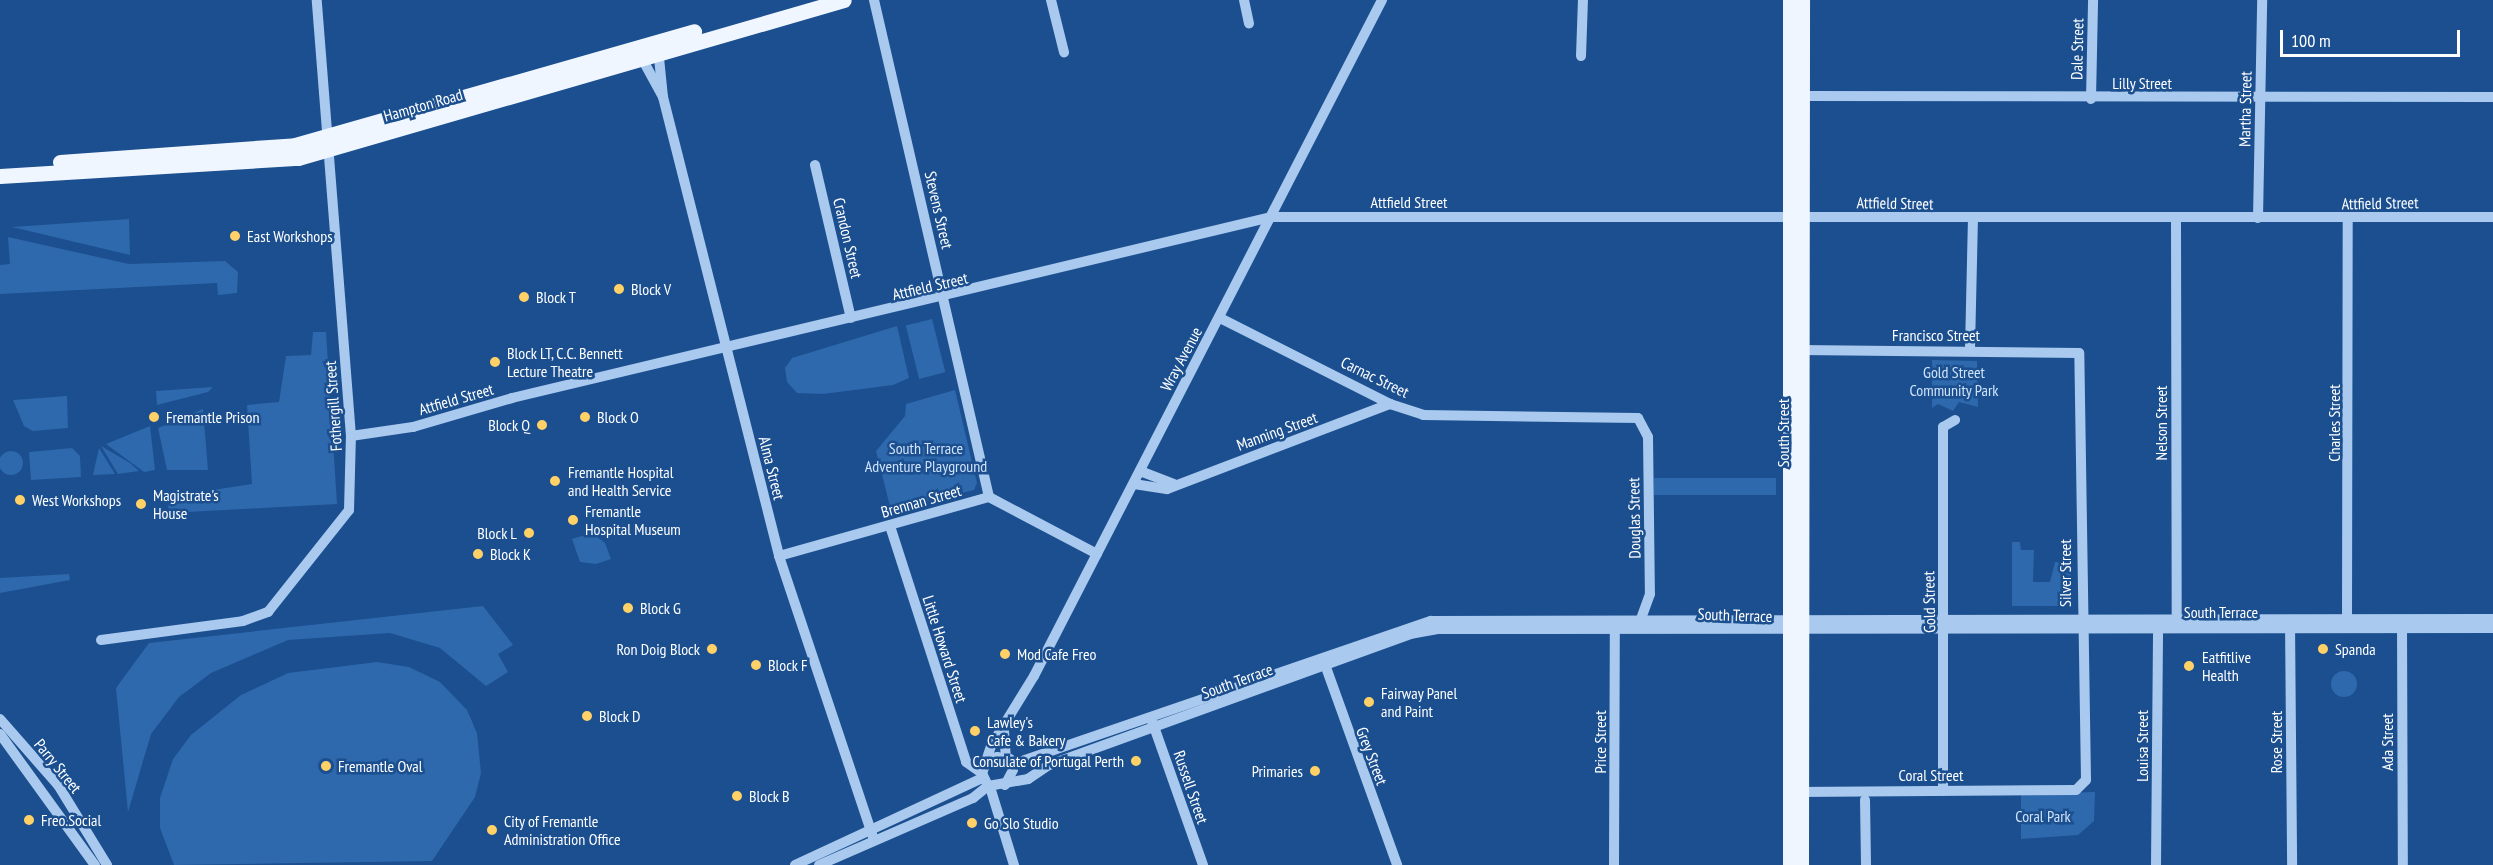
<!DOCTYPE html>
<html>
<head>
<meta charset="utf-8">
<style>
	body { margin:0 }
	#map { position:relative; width:2493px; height:865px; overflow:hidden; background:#1b4f8f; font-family:"PT Sans Narrow",sans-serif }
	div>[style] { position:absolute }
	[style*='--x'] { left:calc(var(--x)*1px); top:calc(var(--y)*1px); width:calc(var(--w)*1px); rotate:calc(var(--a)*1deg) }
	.green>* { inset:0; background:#2e69ad; transform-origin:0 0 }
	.round { border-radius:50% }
	.minor>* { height:10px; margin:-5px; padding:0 5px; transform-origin:5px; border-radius:5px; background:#a9c9ee }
	.major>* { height:15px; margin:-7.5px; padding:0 7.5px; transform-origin:7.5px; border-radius:7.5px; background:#f0f6ff }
	.dots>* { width:16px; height:16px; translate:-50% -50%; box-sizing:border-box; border:3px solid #1b4f8f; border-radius:50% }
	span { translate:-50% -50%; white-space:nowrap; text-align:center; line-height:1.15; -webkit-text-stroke:5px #1b4f8f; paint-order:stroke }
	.street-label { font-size:16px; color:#fff }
	.poi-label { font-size:16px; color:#fff }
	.left { translate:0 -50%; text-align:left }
	.right { translate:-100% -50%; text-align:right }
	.park-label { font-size:16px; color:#cfe3fa }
	.scale { position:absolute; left:2280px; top:30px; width:180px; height:27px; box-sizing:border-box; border:3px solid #fff; border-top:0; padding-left:8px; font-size:18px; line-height:21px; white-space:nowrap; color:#fff; -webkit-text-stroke:4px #1b4f8f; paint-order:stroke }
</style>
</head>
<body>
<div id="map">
	<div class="green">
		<div style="clip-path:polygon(129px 219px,130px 255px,12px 227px)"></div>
		<div style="clip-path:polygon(8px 237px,129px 264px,225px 261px,238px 272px,237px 293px,218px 295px,217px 283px,0 294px,0 265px,10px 264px)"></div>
		<div style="left:932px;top:319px;width:55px;height:27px;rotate:76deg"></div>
		<div style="clip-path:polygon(897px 326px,909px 378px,893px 385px,823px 394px,797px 393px,787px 382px,785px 368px,792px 358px)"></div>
		<div style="clip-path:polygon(313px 332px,326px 332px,337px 504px,169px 513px,167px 497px,252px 484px,247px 405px,279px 402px,286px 356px,311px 355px)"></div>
		<div style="clip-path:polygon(1932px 360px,1977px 361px,1978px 407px,1959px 402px,1953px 411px,1938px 404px,1932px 408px)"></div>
		<div style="clip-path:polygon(213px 387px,208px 392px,157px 405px,156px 391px)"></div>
		<div style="clip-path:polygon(955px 390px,977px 483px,974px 490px,891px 510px,876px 451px,905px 416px,906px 404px)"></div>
		<div style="clip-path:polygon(67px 396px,68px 428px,33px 431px,24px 426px,13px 400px)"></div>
		<div style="clip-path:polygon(203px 409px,208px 470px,167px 470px,158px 428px)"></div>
		<div style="clip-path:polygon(150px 426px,155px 470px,144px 472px,106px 444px)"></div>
		<div style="clip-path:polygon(101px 446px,130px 463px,139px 471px,118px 474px)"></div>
		<div style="clip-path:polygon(72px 448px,80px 456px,81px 477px,31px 480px,29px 452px)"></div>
		<div style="clip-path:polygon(99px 448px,115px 474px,93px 475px)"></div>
		<div class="round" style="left:-1px;top:451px;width:24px;height:24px"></div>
		<div style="left:1654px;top:478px;width:122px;height:17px"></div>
		<div style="clip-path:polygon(592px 533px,605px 543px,611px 559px,596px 564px,580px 562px,572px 539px)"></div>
		<div style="clip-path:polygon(2012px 542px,2020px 542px,2021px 550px,2034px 550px,2033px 582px,2050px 582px,2055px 562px,2071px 562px,2071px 606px,2012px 606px)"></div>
		<div style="clip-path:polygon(69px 574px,70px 580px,0 593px,0 578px)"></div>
		<div style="clip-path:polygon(483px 606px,513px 645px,498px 654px,508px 672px,486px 686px,440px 648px,390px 633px,288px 640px,211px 673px,179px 697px,151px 734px,128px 812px,116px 688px,149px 643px)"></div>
		<div style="clip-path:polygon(377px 662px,409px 667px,440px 682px,467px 710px,477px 733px,481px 773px,475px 797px,432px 861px,174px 865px,160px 828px,160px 798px,173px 759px,191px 735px,241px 695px,288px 673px)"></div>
		<div class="round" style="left:2331px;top:671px;width:26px;height:26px"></div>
		<div style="clip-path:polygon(2095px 792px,2094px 821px,2078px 835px,2021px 839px,2021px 794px)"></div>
	</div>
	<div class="minor">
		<div style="--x:874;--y:0;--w:510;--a:76.97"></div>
		<div style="--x:1051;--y:0;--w:54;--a:76"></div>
		<div style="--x:1244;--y:0;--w:24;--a:78"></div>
		<div style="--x:1382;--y:0;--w:760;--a:117.24"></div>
		<div style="--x:1034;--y:676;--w:82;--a:121.6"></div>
		<div style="--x:991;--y:746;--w:28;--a:108"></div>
		<div style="--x:982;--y:773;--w:14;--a:65"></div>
		<div style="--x:988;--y:786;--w:41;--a:-9.9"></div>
		<div style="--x:1028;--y:779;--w:25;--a:-34"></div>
		<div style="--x:1049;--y:765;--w:384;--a:-19.9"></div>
		<div style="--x:1410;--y:634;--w:28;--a:-10"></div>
		<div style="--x:1438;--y:629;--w:1055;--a:-0.05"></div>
		<div style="--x:658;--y:48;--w:49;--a:84.2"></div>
		<div style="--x:663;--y:97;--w:473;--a:75.8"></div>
		<div style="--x:779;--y:556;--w:299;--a:71.5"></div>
		<div style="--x:639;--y:53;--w:50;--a:61.4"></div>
		<div style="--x:1581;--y:56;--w:56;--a:-88"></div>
		<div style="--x:1797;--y:96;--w:696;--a:0.08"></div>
		<div style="--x:2091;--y:99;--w:99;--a:-88.8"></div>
		<div style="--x:815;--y:165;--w:157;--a:76.8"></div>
		<div style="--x:2176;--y:218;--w:406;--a:89.9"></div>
		<div style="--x:2258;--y:218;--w:218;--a:-88.9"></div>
		<div style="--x:1220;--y:318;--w:191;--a:26.8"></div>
		<div style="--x:1390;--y:404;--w:35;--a:18"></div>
		<div style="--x:1423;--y:415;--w:215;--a:0.8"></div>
		<div style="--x:1638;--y:418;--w:21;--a:62"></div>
		<div style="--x:1648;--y:437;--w:157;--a:89.3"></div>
		<div style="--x:1650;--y:594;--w:27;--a:110"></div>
		<div style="--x:1970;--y:349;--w:130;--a:-88.7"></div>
		<div style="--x:351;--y:436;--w:63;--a:-8.3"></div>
		<div style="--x:413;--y:427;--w:103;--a:-16.3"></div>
		<div style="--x:512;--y:398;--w:780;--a:-13.41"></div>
		<div style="--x:1271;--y:217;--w:1222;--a:0"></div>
		<div style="--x:1140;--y:471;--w:36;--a:21"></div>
		<div style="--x:1134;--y:484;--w:33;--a:9"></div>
		<div style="--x:1167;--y:489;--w:239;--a:-20.9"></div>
		<div style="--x:890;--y:526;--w:248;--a:72.1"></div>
		<div style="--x:966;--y:762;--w:19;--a:35"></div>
		<div style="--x:779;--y:556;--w:218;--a:-15.7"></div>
		<div style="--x:989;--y:497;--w:122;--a:27.8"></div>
		<div style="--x:2290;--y:622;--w:243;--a:89.5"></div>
		<div style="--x:2402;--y:622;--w:243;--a:89.8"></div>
		<div style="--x:2347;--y:624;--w:406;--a:-89.9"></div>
		<div style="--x:101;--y:640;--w:143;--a:-7.6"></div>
		<div style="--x:243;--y:621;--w:27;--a:-20"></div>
		<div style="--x:268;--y:612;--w:130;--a:-51.5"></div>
		<div style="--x:349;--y:510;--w:74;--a:-88.5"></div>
		<div style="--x:351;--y:436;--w:437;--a:-94.5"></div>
		<div style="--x:1323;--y:659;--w:219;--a:70.2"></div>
		<div style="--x:0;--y:719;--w:88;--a:48.7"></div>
		<div style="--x:58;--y:785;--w:94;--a:58.5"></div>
		<div style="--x:1152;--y:721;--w:153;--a:70.5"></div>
		<div style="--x:1004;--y:731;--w:26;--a:86"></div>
		<div style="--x:0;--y:734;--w:162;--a:54.1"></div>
		<div style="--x:1013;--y:764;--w:442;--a:-18.9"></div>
		<div style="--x:1431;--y:621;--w:1062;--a:-0.11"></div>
		<div style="--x:984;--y:767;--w:16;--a:-38"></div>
		<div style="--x:997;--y:757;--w:13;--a:9"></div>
		<div style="--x:1010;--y:759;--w:11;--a:75"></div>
		<div style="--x:1013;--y:770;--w:17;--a:118"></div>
		<div style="--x:990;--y:787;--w:82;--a:72.9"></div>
		<div style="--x:1943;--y:791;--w:364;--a:-90"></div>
		<div style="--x:1943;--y:427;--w:14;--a:-30"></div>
		<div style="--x:1797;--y:792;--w:279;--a:-0.4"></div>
		<div style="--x:2076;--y:790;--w:14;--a:-45"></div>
		<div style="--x:2086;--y:780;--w:427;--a:-90.9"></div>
		<div style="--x:2079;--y:353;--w:279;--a:-179.4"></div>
		<div style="--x:1865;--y:800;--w:65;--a:89.1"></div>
		<div style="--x:795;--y:865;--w:206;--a:-24.9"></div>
		<div style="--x:819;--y:865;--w:168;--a:-23.5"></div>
		<div style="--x:973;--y:798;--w:19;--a:-39"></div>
		<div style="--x:1614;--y:865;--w:243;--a:-89.8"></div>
		<div style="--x:2156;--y:865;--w:238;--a:-89.5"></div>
	</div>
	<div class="major">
		<div style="--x:1790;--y:0;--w:865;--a:90"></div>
		<div style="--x:60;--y:162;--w:236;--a:-4.1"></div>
		<div style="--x:295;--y:145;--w:415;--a:-15.9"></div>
		<div style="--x:0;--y:176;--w:299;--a:-3.5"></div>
		<div style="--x:298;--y:158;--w:568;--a:-16.14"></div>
		<div style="--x:1801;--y:865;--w:865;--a:-89.93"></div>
	</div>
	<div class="dots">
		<div style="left:235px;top:236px;background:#ffd166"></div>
		<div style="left:619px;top:289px;background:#ffd166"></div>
		<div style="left:524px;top:297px;background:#ffd166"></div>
		<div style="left:495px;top:362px;background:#ffd166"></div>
		<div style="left:154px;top:417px;background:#ffd166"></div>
		<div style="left:585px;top:417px;background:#ffd166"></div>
		<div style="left:542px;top:425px;background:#ffd166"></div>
		<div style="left:555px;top:481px;background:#ffd166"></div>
		<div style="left:20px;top:500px;background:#ffd166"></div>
		<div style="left:141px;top:504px;background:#ffd166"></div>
		<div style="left:573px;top:520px;background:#ffd166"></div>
		<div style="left:529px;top:533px;background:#ffd166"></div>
		<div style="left:478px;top:554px;background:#ffd166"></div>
		<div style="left:628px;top:608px;background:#ffd166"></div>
		<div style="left:712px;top:649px;background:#ffd166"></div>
		<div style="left:2323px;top:649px;background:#ffd166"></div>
		<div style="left:1005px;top:654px;background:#ffd166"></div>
		<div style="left:756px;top:665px;background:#ffd166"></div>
		<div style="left:2189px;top:666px;background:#ffd166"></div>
		<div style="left:1369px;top:702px;background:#ffd166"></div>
		<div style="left:587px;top:716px;background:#ffd166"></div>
		<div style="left:975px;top:731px;background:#ffd166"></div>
		<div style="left:1136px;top:761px;background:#ffd166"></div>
		<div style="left:326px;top:766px;background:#ffd166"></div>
		<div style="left:1315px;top:771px;background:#ffd166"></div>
		<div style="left:737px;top:796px;background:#ffd166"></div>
		<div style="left:29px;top:820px;background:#ffd166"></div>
		<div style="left:972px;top:823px;background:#ffd166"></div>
		<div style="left:492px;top:830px;background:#ffd166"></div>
	</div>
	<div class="street-label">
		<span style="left:2077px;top:49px;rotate:-89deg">Dale Street</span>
		<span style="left:2142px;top:83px">Lilly Street</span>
		<span style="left:423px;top:105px;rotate:-16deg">Hampton Road</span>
		<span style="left:2245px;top:109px;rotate:-89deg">Martha Street</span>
		<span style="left:1409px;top:202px">Attfield Street</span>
		<span style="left:1895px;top:203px;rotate:1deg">Attfield Street</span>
		<span style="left:2380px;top:203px;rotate:-1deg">Attfield Street</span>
		<span style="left:939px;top:210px;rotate:77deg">Stevens Street</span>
		<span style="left:848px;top:238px;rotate:77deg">Crandon Street</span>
		<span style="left:930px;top:286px;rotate:-13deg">Attfield Street</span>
		<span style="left:1936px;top:335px">Francisco Street</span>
		<span style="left:1181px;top:359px;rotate:-62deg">Wray Avenue</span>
		<span style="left:1375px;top:377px;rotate:26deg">Carnac Street</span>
		<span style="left:456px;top:399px;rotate:-16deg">Attfield Street</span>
		<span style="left:333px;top:406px;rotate:-94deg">Fothergill Street</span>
		<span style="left:2161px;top:423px;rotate:-90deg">Nelson Street</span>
		<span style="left:2334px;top:423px;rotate:-90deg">Charles Street</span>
		<span style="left:1277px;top:431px;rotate:-20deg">Manning Street</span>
		<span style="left:1783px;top:433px;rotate:-90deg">South Street</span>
		<span style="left:772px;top:468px;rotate:76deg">Alma Street</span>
		<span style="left:921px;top:501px;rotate:-16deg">Brennan Street</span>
		<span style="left:1634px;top:518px;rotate:-91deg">Douglas Street</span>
		<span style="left:2065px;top:573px;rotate:-90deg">Silver Street</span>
		<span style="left:1929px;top:602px;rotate:-91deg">Gold Street</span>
		<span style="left:2221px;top:612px">South Terrace</span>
		<span style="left:1735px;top:615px;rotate:2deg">South Terrace</span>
		<span style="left:945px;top:649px;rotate:72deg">Little Howard Street</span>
		<span style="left:1237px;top:681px;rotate:-20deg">South Terrace</span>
		<span style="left:1600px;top:742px;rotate:-90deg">Price Street</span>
		<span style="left:2276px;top:742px;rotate:-90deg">Rose Street</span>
		<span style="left:2387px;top:742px;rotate:-90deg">Ada Street</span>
		<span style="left:2142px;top:746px;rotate:-90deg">Louisa Street</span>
		<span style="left:1372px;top:756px;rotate:69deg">Grey Street</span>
		<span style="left:58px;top:766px;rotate:51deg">Parry Street</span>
		<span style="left:1931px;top:775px">Coral Street</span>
		<span style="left:1191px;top:787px;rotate:71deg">Russell Street</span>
	</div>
	<div class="poi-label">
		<span class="left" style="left:247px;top:236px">East Workshops</span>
		<span class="left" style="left:631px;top:289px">Block V</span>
		<span class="left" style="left:536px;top:297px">Block T</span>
		<span class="left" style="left:507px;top:362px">Block LT, C.C. Bennett<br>Lecture Theatre</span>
		<span class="left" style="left:166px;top:417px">Fremantle Prison</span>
		<span class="left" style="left:597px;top:417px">Block O</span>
		<span class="right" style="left:530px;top:425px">Block Q</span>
		<span class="left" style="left:568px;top:481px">Fremantle Hospital<br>and Health Service</span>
		<span class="left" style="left:153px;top:504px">Magistrate's<br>House</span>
		<span class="left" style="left:32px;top:500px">West Workshops</span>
		<span class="left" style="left:585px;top:520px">Fremantle<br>Hospital Museum</span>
		<span class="right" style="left:517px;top:533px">Block L</span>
		<span class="left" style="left:490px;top:554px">Block K</span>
		<span class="left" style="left:640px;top:608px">Block G</span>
		<span class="right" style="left:700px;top:649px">Ron Doig Block</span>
		<span class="left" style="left:2335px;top:649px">Spanda</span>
		<span class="left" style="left:1017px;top:654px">Mod Cafe Freo</span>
		<span class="left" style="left:2202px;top:666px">Eatfitlive<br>Health</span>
		<span class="left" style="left:768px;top:665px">Block F</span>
		<span class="left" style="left:1381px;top:702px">Fairway Panel<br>and Paint</span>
		<span class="left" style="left:599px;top:716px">Block D</span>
		<span class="left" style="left:987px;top:731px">Lawley's<br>Cafe &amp; Bakery</span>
		<span class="right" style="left:1124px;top:761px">Consulate of Portugal Perth</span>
		<span class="left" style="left:338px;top:766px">Fremantle Oval</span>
		<span class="right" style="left:1303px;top:771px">Primaries</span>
		<span class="left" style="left:749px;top:796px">Block B</span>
		<span class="left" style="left:41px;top:820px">Freo.Social</span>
		<span class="left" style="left:504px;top:830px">City of Fremantle<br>Administration Office</span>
		<span class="left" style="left:984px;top:823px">Go Slo Studio</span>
	</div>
	<div class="park-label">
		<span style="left:1954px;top:381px">Gold Street<br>Community Park</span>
		<span style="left:926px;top:457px">South Terrace<br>Adventure Playground</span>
		<span style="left:2043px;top:816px">Coral Park</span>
	</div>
	<div class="scale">100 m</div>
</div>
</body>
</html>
